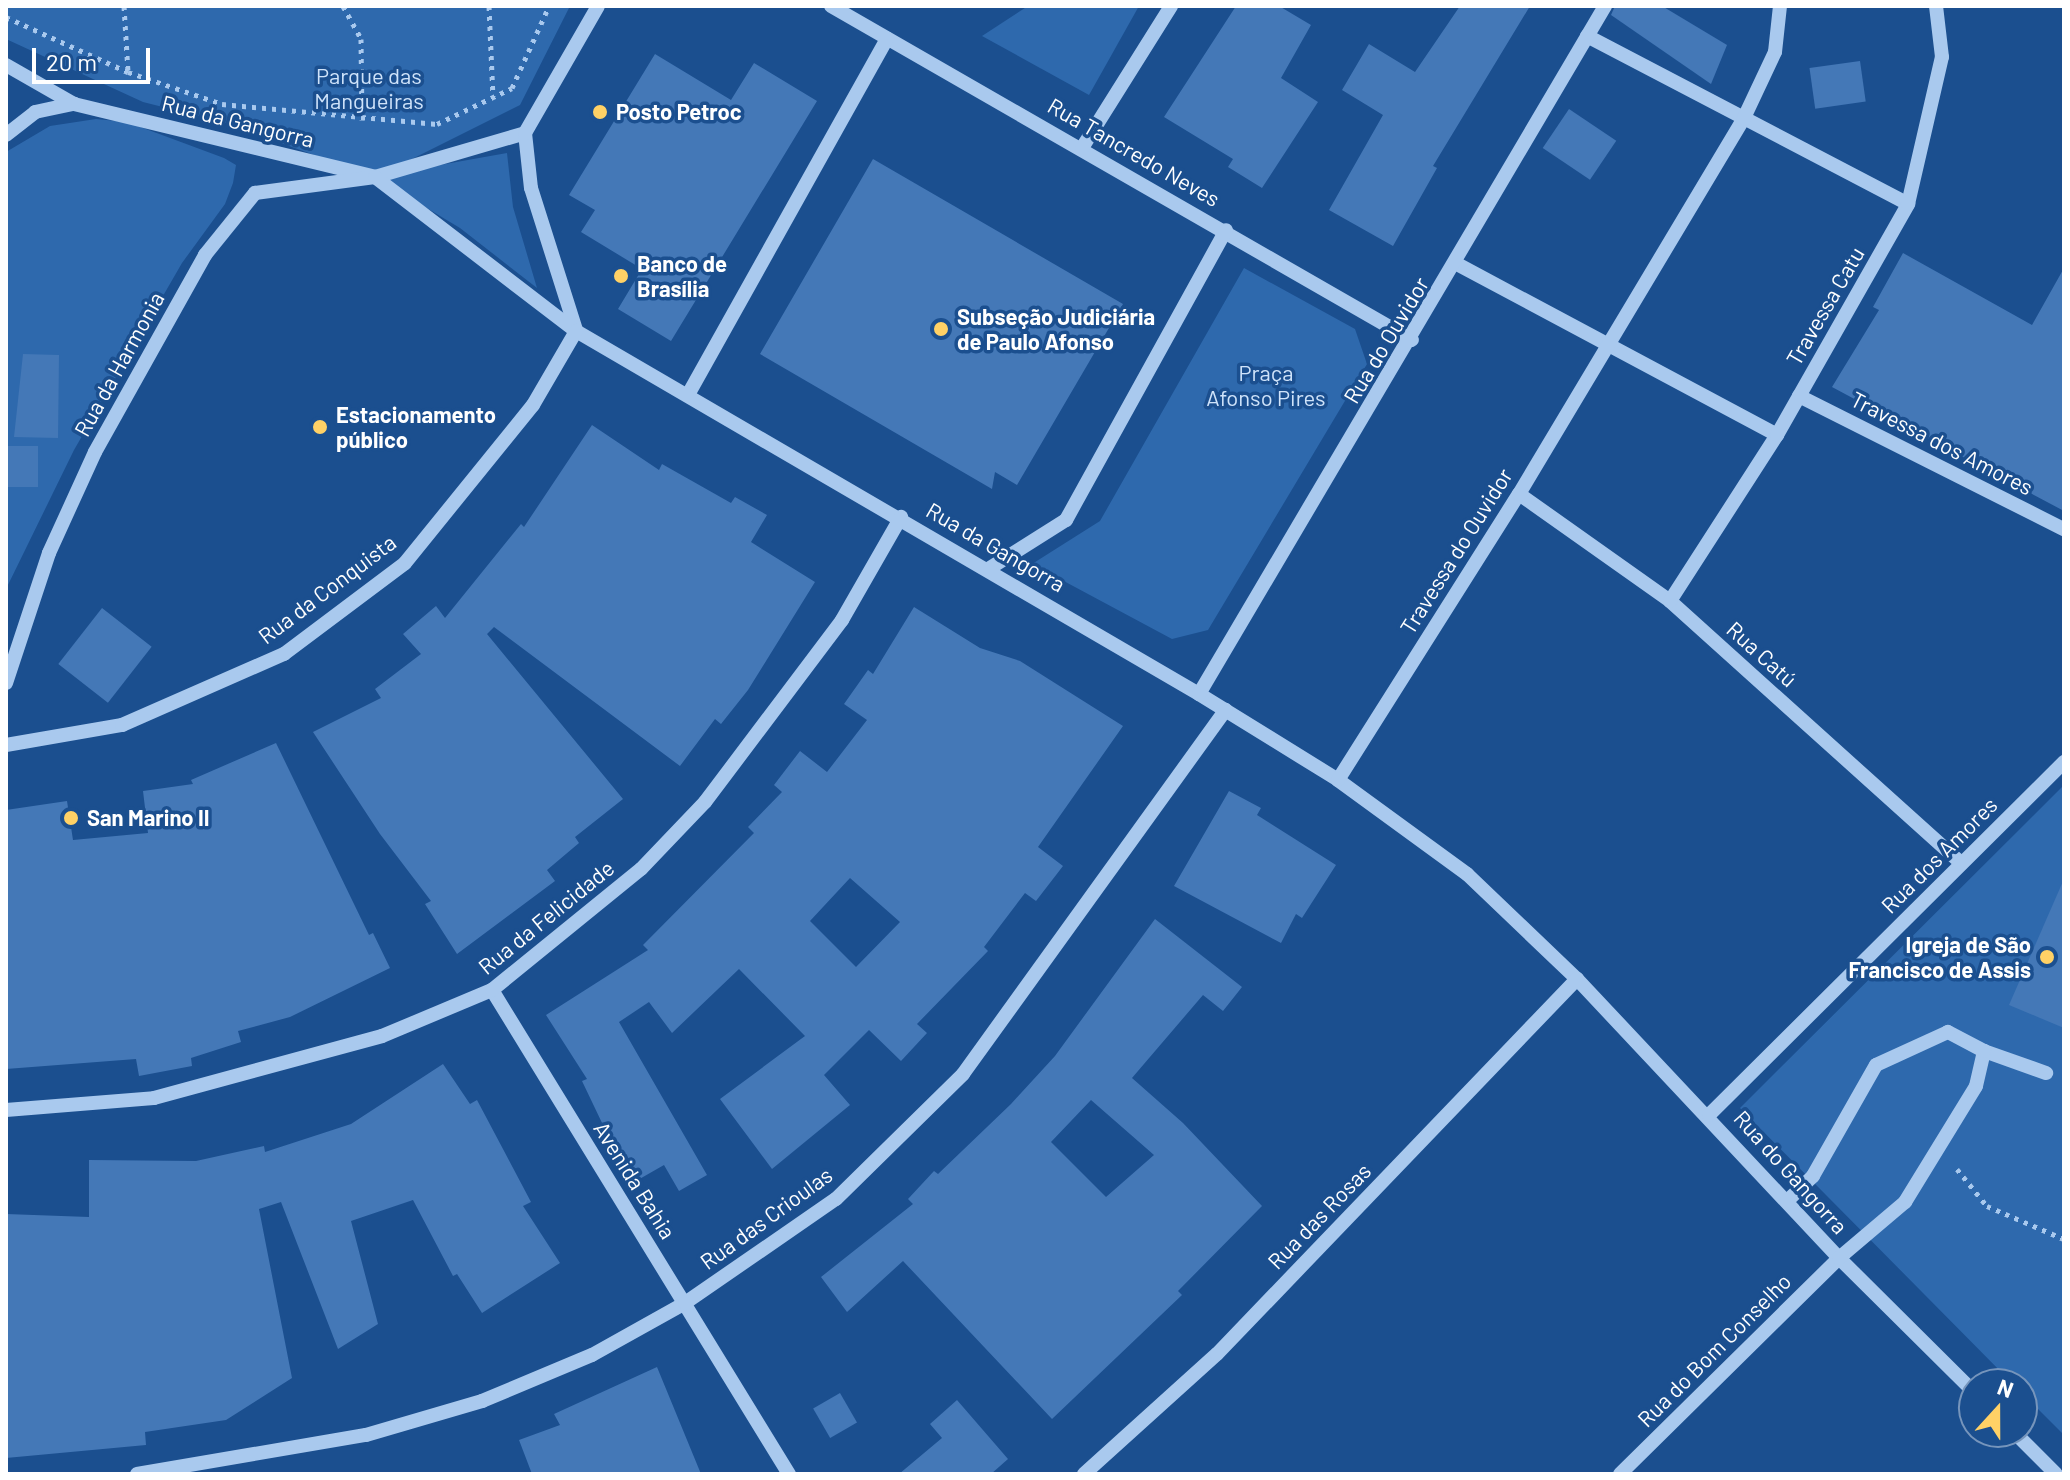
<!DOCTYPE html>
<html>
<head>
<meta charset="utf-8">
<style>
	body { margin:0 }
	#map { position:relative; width:2070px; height:1480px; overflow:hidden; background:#1b4f8f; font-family:Barlow,sans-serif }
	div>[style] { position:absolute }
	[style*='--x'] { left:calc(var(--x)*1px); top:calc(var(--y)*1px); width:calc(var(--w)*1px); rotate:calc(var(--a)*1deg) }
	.green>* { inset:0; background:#2e69ad }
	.building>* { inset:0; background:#4478b7; transform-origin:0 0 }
	.path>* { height:5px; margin-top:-2.5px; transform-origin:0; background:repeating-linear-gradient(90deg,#a9c9ee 0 4px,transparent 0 10px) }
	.minor>* { height:14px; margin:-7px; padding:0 7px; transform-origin:7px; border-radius:7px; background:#a9c9ee }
	.dots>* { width:22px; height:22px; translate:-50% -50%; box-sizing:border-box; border:4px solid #1b4f8f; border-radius:50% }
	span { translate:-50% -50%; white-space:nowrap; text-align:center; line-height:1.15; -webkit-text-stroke:7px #1b4f8f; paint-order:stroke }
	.park-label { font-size:22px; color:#cfe3fa }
	.poi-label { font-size:22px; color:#fff; font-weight:700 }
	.left { translate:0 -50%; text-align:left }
	.right { translate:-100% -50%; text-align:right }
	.street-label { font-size:22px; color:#fff }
	.frame { position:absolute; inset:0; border:8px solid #fff; pointer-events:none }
	.north { position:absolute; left:1958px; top:1368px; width:80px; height:80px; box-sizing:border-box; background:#1b4f8f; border:2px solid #7695bc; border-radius:50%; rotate:21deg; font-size:22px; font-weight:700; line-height:32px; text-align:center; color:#fff }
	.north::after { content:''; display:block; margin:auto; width:28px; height:36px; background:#ffd166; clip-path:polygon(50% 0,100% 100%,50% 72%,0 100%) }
	.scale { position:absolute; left:32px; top:48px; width:118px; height:36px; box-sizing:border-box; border:4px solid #fff; border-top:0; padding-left:10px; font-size:24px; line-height:28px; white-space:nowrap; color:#fff; -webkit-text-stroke:6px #1b4f8f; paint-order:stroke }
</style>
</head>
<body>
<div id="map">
	<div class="green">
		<div style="clip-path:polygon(6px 6px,570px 6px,520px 105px,378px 176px,507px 153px,513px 207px,537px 288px,460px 228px,375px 177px,226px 123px,143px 102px,6px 39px)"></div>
		<div style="clip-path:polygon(1028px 6px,1139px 6px,1089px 95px,982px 36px)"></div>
		<div style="clip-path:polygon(96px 119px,127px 122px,224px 158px,236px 165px,233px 183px,225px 204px,182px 263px,74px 450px,6px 589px,6px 152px,50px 126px)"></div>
		<div style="clip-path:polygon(1244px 268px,1355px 329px,1367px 364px,1208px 630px,1172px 639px,1032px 564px,1100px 521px)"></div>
		<div style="clip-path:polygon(2064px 785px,2064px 1435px,2022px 1393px,2022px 1384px,2013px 1384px,1740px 1108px)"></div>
	</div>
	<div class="building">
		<div style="clip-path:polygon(1236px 6px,1279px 6px,1311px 25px,1281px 78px,1318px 102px,1262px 188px,1228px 167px,1233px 159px,1164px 117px)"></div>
		<div style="clip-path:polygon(1460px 6px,1530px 6px,1433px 166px,1437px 168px,1393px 246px,1329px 210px,1383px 115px,1342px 90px,1369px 44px,1415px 72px)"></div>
		<div style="clip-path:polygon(1615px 6px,1662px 6px,1727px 45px,1711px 84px,1611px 15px)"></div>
		<div style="clip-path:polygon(655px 54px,731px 100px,754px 63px,817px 101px,671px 341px,618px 309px,642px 269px,581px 232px,595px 210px,569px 195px)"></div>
		<div style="left:1860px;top:61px;width:41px;height:51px;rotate:82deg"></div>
		<div style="left:1569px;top:109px;width:57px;height:47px;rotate:34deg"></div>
		<div style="clip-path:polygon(873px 159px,1123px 304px,1017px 485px,995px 472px,992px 489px,760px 354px)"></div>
		<div style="clip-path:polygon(1903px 253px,2032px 325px,2064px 268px,2064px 511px,1832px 387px,1879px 310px,1873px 307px)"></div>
		<div style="clip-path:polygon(23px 354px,59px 355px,58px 438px,14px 437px)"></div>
		<div style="clip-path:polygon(592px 425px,659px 470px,662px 464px,731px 503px,735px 497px,767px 515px,751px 542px,815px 582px,748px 690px,721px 724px,715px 719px,680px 766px,494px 627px,487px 634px,623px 799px,575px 837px,579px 843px,547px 870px,555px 881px,457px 954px,425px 904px,431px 901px,380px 834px,313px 732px,381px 698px,375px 689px,421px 654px,403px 634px,436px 606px,445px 618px,521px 524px,524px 527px)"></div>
		<div style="left:6px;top:446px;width:32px;height:41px"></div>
		<div style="clip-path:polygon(evenodd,914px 607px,980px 648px,1020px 661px,1123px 726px,1038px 847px,1063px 866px,1036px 901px,1025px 893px,984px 947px,988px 951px,917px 1024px,927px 1033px,901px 1061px,869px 1030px,824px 1075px,850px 1105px,772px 1169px,720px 1099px,805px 1036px,739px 969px,672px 1033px,649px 1002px,619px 1022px,707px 1175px,679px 1191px,664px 1165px,636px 1181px,603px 1125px,582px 1081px,587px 1079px,546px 1015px,648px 950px,643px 945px,754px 833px,748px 827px,782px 792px,774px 785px,800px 751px,827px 772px,867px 720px,844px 704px,868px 670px,873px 674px,914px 607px,850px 878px,900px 922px,856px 967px,810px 921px,850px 878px)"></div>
		<div style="left:102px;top:608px;width:63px;height:71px;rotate:38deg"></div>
		<div style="clip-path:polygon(276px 743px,369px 935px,373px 933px,390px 968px,290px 1017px,238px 1031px,241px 1042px,191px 1058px,192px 1066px,139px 1076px,136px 1059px,6px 1069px,6px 810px,67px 801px,73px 840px,148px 833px,143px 791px,193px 784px,191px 780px)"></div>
		<div style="clip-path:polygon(1229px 791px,1261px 808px,1257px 815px,1336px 865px,1302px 918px,1296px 914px,1281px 943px,1174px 886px)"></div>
		<div style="clip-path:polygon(2064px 879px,2064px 1028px,2009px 1005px)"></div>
		<div style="clip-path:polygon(evenodd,1155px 919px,1242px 987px,1223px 1011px,1203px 995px,1132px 1078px,1183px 1123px,1262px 1206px,1178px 1291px,1182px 1295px,1052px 1419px,903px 1261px,847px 1312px,821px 1277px,913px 1204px,908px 1199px,934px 1171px,938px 1174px,1011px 1104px,1055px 1056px,1155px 919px,1091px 1100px,1154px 1155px,1106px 1197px,1051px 1142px,1091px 1100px)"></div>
		<div style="clip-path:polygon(443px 1064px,470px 1104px,477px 1100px,531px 1202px,523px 1206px,560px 1263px,482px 1313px,457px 1274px,453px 1276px,413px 1200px,351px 1221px,378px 1324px,338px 1349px,281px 1202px,259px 1209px,292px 1378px,226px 1420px,145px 1432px,146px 1445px,6px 1458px,6px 1214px,89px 1217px,89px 1160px,196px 1161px,264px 1146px,265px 1152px,351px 1124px)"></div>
		<div style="clip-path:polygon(657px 1367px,701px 1474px,532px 1474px,519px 1440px,560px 1425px,554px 1414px)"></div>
		<div style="left:840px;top:1393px;width:34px;height:31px;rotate:60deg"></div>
		<div style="clip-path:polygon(957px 1400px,1008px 1459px,991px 1474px,899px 1474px,942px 1438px,930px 1424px)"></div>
	</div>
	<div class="path">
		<div style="--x:124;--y:6;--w:66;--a:86.5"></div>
		<div style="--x:343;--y:6;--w:38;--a:61"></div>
		<div style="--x:361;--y:39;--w:81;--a:89.3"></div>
		<div style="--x:489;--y:6;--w:91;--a:87.5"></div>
		<div style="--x:6;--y:17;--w:134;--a:24.3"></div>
		<div style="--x:128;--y:72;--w:99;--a:18.8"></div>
		<div style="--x:222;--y:104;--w:216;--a:5.3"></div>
		<div style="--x:437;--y:124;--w:83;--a:-25.6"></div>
		<div style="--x:512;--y:88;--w:90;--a:-65.7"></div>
		<div style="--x:1957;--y:1169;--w:48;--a:51"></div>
		<div style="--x:1987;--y:1206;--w:84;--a:23.2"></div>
	</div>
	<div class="minor">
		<div style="--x:831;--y:6;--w:670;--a:29.89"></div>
		<div style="--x:1587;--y:36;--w:362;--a:27.6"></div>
		<div style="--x:6;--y:65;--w:78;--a:29.8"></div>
		<div style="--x:74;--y:104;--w:310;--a:13.6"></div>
		<div style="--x:375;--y:177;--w:156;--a:-16.3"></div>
		<div style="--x:525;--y:133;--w:55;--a:83.8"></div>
		<div style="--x:531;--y:188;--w:149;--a:72.4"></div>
		<div style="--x:525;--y:133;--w:146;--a:-60.1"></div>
		<div style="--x:6;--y:135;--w:37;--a:-38"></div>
		<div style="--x:35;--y:112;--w:40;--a:-12"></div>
		<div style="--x:1082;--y:148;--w:168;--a:-57.9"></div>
		<div style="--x:1457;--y:264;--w:363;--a:28.1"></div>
		<div style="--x:689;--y:393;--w:406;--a:-60.8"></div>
		<div style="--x:1799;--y:396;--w:297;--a:26.7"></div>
		<div style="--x:1519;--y:494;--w:185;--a:35.3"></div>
		<div style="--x:1670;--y:601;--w:392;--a:42"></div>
		<div style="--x:990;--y:568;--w:90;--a:-32.3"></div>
		<div style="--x:1066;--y:520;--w:331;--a:-61.1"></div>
		<div style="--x:1670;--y:601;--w:197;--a:-57.2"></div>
		<div style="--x:1777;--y:435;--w:266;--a:-60.4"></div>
		<div style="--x:1908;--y:204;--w:151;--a:-77"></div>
		<div style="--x:1942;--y:57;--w:51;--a:-96.7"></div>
		<div style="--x:6;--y:683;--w:137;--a:-71.7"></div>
		<div style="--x:49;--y:553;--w:111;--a:-65.5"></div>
		<div style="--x:95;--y:452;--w:226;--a:-60.8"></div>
		<div style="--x:205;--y:255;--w:80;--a:-51.1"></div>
		<div style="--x:255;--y:193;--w:121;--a:-7.6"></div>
		<div style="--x:375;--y:177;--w:253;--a:37.5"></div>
		<div style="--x:576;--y:331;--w:721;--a:30.23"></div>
		<div style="--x:1199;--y:694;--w:163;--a:31.7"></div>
		<div style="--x:1338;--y:780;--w:160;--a:36.1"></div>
		<div style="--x:1467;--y:874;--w:152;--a:43.7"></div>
		<div style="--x:1577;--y:979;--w:383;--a:46.8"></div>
		<div style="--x:1839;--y:1258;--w:190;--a:44.8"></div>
		<div style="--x:1199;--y:694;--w:799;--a:-59.45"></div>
		<div style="--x:6;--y:745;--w:118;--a:-9.8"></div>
		<div style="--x:122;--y:725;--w:177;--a:-23.7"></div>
		<div style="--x:284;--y:654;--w:151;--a:-36.9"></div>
		<div style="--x:405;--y:563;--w:203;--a:-51"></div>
		<div style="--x:533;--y:405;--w:86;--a:-59.8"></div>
		<div style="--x:1338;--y:780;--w:338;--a:-57.7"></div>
		<div style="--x:1519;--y:494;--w:436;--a:-59.1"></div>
		<div style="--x:1743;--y:120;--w:75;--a:-64.8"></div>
		<div style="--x:1775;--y:52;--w:46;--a:-83.8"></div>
		<div style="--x:492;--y:990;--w:568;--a:58.47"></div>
		<div style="--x:1984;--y:1051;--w:66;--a:19.5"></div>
		<div style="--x:6;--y:1110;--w:148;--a:-4.6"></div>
		<div style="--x:154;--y:1098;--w:236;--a:-15.2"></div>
		<div style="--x:382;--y:1036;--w:119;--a:-22.7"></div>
		<div style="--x:492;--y:990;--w:192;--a:-39.1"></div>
		<div style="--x:641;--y:869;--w:93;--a:-46.3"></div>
		<div style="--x:705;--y:802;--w:228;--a:-53"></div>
		<div style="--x:842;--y:620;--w:119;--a:-60.2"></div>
		<div style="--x:1709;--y:1115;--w:501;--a:-44.84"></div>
		<div style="--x:2014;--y:1432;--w:59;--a:45"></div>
		<div style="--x:137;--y:1474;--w:232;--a:-9.7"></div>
		<div style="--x:366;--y:1435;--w:121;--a:-16.3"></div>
		<div style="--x:482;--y:1401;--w:119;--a:-22.7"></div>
		<div style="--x:592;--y:1355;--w:107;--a:-29.2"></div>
		<div style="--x:685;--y:1303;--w:183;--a:-34.6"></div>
		<div style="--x:836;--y:1199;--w:178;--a:-44.5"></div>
		<div style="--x:963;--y:1074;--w:449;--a:-54.2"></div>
		<div style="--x:1084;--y:1474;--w:179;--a:-42.1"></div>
		<div style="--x:1217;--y:1354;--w:520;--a:-46.17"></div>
		<div style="--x:1620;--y:1474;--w:308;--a:-44.6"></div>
		<div style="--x:1839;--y:1258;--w:87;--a:-40.3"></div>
		<div style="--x:1905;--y:1202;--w:136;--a:-58.5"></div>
		<div style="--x:1976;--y:1086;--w:36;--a:-77"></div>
		<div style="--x:1984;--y:1051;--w:41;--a:-152.2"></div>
		<div style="--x:1948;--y:1032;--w:79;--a:155.4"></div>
		<div style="--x:1876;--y:1065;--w:128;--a:119.6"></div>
		<div style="--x:1813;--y:1176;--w:36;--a:136"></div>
	</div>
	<div class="dots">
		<div style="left:600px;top:112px;background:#ffd166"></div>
		<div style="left:621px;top:276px;background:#ffd166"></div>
		<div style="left:941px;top:329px;background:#ffd166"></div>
		<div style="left:320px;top:427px;background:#ffd166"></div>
		<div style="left:71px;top:818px;background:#ffd166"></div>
		<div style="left:2047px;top:957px;background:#ffd166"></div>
	</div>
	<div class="park-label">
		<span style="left:369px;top:88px">Parque das<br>Mangueiras</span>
		<span style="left:1266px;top:385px">Praça<br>Afonso Pires</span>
	</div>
	<div class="poi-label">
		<span class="left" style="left:616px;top:112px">Posto Petroc</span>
		<span class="left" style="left:637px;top:276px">Banco de<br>Brasília</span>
		<span class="left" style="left:957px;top:329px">Subseção Judiciária<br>de Paulo Afonso</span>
		<span class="left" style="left:336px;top:427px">Estacionamento<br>público</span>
		<span class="left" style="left:87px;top:818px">San Marino II</span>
		<span class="right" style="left:2031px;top:957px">Igreja de São<br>Francisco de Assis</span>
	</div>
	<div class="street-label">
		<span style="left:238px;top:121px;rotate:14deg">Rua da Gangorra</span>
		<span style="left:1134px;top:152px;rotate:30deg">Rua Tancredo Neves</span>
		<span style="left:1825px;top:306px;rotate:-60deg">Travessa Catu</span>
		<span style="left:1386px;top:340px;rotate:-59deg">Rua do Ouvidor</span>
		<span style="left:119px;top:364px;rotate:-61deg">Rua da Harmonia</span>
		<span style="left:1942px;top:443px;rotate:27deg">Travessa dos Amores</span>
		<span style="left:996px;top:547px;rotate:30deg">Rua da Gangorra</span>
		<span style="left:1456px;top:551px;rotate:-58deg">Travessa do Ouvidor</span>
		<span style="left:327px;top:589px;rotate:-37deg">Rua da Conquista</span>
		<span style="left:1762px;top:654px;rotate:42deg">Rua Catú</span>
		<span style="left:1939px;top:855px;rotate:-45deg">Rua dos Amores</span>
		<span style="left:546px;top:917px;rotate:-39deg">Rua da Felicidade</span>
		<span style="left:1791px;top:1172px;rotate:48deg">Rua do Gangorra</span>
		<span style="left:635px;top:1180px;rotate:58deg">Avenida Bahia</span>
		<span style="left:1319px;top:1216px;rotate:-46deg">Rua das Rosas</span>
		<span style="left:766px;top:1218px;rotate:-36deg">Rua das Crioulas</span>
		<span style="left:1714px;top:1350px;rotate:-45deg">Rua do Bom Conselho</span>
	</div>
	<div class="frame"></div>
	<div class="north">N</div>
	<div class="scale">20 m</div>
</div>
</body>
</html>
